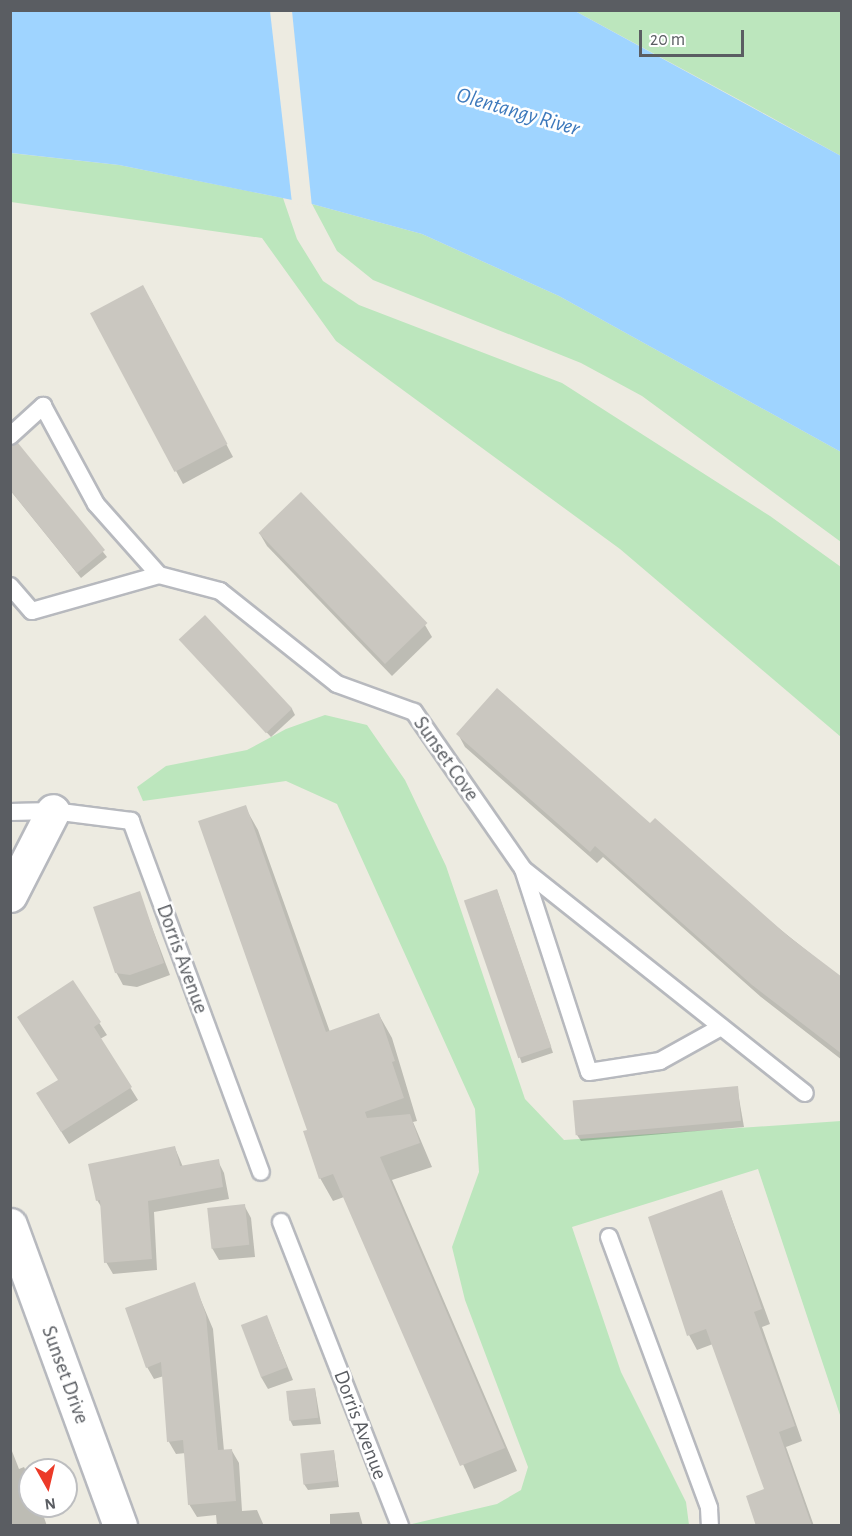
<!DOCTYPE html>
<html>
<head>
<meta charset="utf-8">
<style>
	body { margin:0 }
	#map { position:relative; width:852px; height:1536px; overflow:hidden; background:#edebe1; font-family:"Alegreya Sans",sans-serif }
	div>[style] { position:absolute }
	[style*='--x'] { left:calc(var(--x)*1px); top:calc(var(--y)*1px); width:calc(var(--w)*1px); rotate:calc(var(--a)*1deg) }
	.green>* { inset:0; background:#bce6bd }
	.water>* { inset:0; background:#9fd4ff }
	.pier>* { inset:0; background:#edebe1 }
	.shadow>* { inset:0; background:#0003; transform-origin:0 0 }
	.building>* { inset:0; background:#cac7c0; transform-origin:0 0 }
	.roads { filter:drop-shadow(2px 0 #b7b9be) drop-shadow(-2px 0 #b7b9be) drop-shadow(0 2px #b7b9be) drop-shadow(0 -2px #b7b9be) }
	.service>* { height:16px; margin:-8px; padding:0 8px; transform-origin:8px; border-radius:8px; background:#fff }
	.minor>* { height:33px; margin:-16.5px; padding:0 16.5px; transform-origin:16.5px; border-radius:16.5px; background:#fff }
	span { translate:-50% -50%; white-space:nowrap; text-align:center; line-height:1.15; -webkit-text-stroke:5px #fff; paint-order:stroke }
	.street-label { font-size:21px; color:#5a5d62 }
	.water-label { font-size:22px; color:#3d79bc; font-style:italic }
	.frame { position:absolute; inset:0; border:12px solid #5a5d62; pointer-events:none }
	.north { position:absolute; left:18px; top:1458px; width:60px; height:60px; box-sizing:border-box; background:#fff; border:2px solid #bdbec0; border-radius:50%; rotate:172deg; font-size:16px; font-weight:700; line-height:24px; text-align:center; color:#5a5d62 }
	.north::after { content:''; display:block; margin:auto; width:21px; height:27px; background:#ec3a28; clip-path:polygon(50% 0,100% 100%,50% 72%,0 100%) }
	.scale { position:absolute; left:639px; top:30px; width:105px; height:27px; box-sizing:border-box; border:3px solid #5a5d62; border-top:0; padding-left:8px; font-size:18px; line-height:21px; white-space:nowrap; color:#5a5d62; -webkit-text-stroke:4px #fff; paint-order:stroke }
</style>
</head>
<body>
<div id="map">
	<div class="green">
		<div style="clip-path:polygon(575px 11px,841px 11px,841px 156px,747px 104px)"></div>
		<div style="clip-path:polygon(10px 153px,119px 165px,283px 198px,297px 239px,323px 281px,359px 305px,562px 383px,770px 516px,841px 567px,841px 737px,620px 549px,336px 341px,262px 238px,11px 202px)"></div>
		<div style="clip-path:polygon(312px 204px,422px 234px,559px 296px,841px 452px,841px 542px,642px 396px,581px 363px,373px 280px,337px 251px)"></div>
		<div style="clip-path:polygon(325px 715px,367px 725px,405px 780px,446px 866px,525px 1099px,564px 1140px,841px 1121px,841px 1418px,758px 1169px,572px 1227px,621px 1372px,686px 1502px,689px 1525px,412px 1524px,497px 1504px,521px 1490px,528px 1467px,465px 1300px,452px 1247px,479px 1172px,475px 1109px,337px 804px,286px 781px,143px 801px,137px 787px,166px 766px,247px 750px,286px 729px)"></div>
	</div>
	<div class="water">
		<div style="clip-path:polygon(11px 11px,575px 11px,841px 156px,841px 452px,559px 296px,422px 234px,312px 204px,119px 165px,11px 153px)"></div>
	</div>
	<div class="pier">
		<div style="clip-path:polygon(270px 11px,292px 11px,312px 207px,292px 203px)"></div>
	</div>
	<div class="shadow">
		<div style="clip-path:polygon(150px 299px,233px 457px,183px 484px,176px 471px)"></div>
		<div style="clip-path:polygon(25px 453px,107px 557px,81px 578px,10px 490px)"></div>
		<div style="clip-path:polygon(260px 534px,425px 625px,432px 637px,392px 676px,267px 546px)"></div>
		<div style="clip-path:polygon(181px 640px,292px 709px,295px 715px,271px 737px)"></div>
		<div style="clip-path:polygon(458px 734px,650px 825px,842px 979px,842px 1060px,761px 997px,603px 857px,597px 863px,465px 747px)"></div>
		<div style="clip-path:polygon(245px 807px,258px 830px,330px 1032px,379px 1015px,392px 1038px,417px 1121px,413px 1122px,432px 1167px,392px 1180px,517px 1471px,474px 1489px,344px 1197px,333px 1201px,320px 1178px)"></div>
		<div style="left:497px;top:890px;width:172px;height:33px;rotate:71deg"></div>
		<div style="clip-path:polygon(139px 893px,170px 975px,137px 987px,123px 985px,116px 972px)"></div>
		<div style="clip-path:polygon(73px 982px,107px 1035px,100px 1039px,138px 1100px,69px 1144px,45px 1106px,59px 1080px)"></div>
		<div style="clip-path:polygon(737px 1087px,744px 1127px,581px 1141px,577px 1135px,574px 1102px)"></div>
		<div style="clip-path:polygon(175px 1148px,183px 1167px,218px 1161px,224px 1173px,229px 1199px,154px 1212px,157px 1270px,113px 1274px,106px 1262px,102px 1208px,97px 1200px)"></div>
		<div style="clip-path:polygon(722px 1192px,770px 1324px,762px 1327px,802px 1441px,786px 1447px,814px 1526px,758px 1526px,766px 1490px,713px 1344px,697px 1350px,689px 1335px)"></div>
		<div style="clip-path:polygon(244px 1205px,251px 1218px,255px 1257px,219px 1260px,212px 1248px)"></div>
		<div style="clip-path:polygon(194px 1284px,213px 1329px,224px 1451px,232px 1451px,239px 1463px,242px 1511px,257px 1510px,264px 1526px,217px 1526px,216px 1515px,197px 1517px,189px 1504px,186px 1453px,176px 1454px,169px 1442px,164px 1376px,154px 1379px,147px 1367px)"></div>
		<div style="clip-path:polygon(267px 1317px,293px 1380px,268px 1389px,261px 1377px)"></div>
		<div style="clip-path:polygon(315px 1389px,321px 1424px,293px 1426px,290px 1420px)"></div>
		<div style="clip-path:polygon(10px 1446px,19px 1469px,24px 1467px,30px 1479px,30px 1506px,40px 1506px,47px 1526px,10px 1526px)"></div>
		<div style="clip-path:polygon(334px 1452px,339px 1487px,308px 1490px,304px 1484px)"></div>
		<div style="clip-path:polygon(359px 1512px,363px 1526px,330px 1526px,330px 1514px)"></div>
	</div>
	<div class="building">
		<div style="left:143px;top:285px;width:180px;height:60px;rotate:62deg"></div>
		<div style="clip-path:polygon(18px 443px,105px 550px,77px 573px,10px 490px,10px 446px)"></div>
		<div style="left:301px;top:492px;width:182px;height:59px;rotate:46deg"></div>
		<div style="left:205px;top:615px;width:128px;height:36px;rotate:47deg"></div>
		<div style="clip-path:polygon(497px 688px,650px 823px,655px 818px,788px 936px,842px 977px,842px 1054px,752px 985px,595px 846px,590px 852px,456px 734px)"></div>
		<div style="clip-path:polygon(246px 805px,326px 1032px,379px 1013px,395px 1061px,392px 1062px,404px 1098px,365px 1112px,367px 1118px,410px 1114px,420px 1143px,380px 1157px,505px 1448px,460px 1466px,333px 1174px,319px 1179px,303px 1131px,307px 1130px,198px 821px)"></div>
		<div style="left:497px;top:889px;width:167px;height:35px;rotate:71deg"></div>
		<div style="clip-path:polygon(140px 891px,164px 963px,130px 975px,115px 973px,93px 907px)"></div>
		<div style="clip-path:polygon(73px 980px,101px 1022px,94px 1027px,132px 1087px,61px 1132px,36px 1093px,58px 1080px,17px 1017px)"></div>
		<div style="left:738px;top:1086px;width:35px;height:166px;rotate:85deg"></div>
		<div style="clip-path:polygon(175px 1146px,180px 1166px,219px 1159px,223px 1187px,148px 1201px,152px 1259px,104px 1263px,100px 1200px,96px 1201px,88px 1164px)"></div>
		<div style="clip-path:polygon(722px 1190px,762px 1309px,754px 1312px,795px 1426px,779px 1432px,812px 1526px,756px 1526px,746px 1496px,764px 1489px,706px 1329px,687px 1336px,648px 1217px)"></div>
		<div style="left:245px;top:1204px;width:41px;height:38px;rotate:84deg"></div>
		<div style="clip-path:polygon(195px 1282px,206px 1315px,218px 1450px,232px 1449px,236px 1501px,188px 1505px,183px 1440px,167px 1442px,161px 1362px,146px 1368px,125px 1308px)"></div>
		<div style="left:267px;top:1315px;width:56px;height:28px;rotate:69deg"></div>
		<div style="left:315px;top:1388px;width:30px;height:29px;rotate:84deg"></div>
		<div style="left:334px;top:1450px;width:31px;height:34px;rotate:84deg"></div>
	</div>
	<div class="roads">
		<div class="service">
			<div style="--x:10;--y:436;--w:45;--a:-42.3"></div>
			<div style="--x:43;--y:406;--w:111;--a:61.6"></div>
			<div style="--x:96;--y:504;--w:95;--a:48.4"></div>
			<div style="--x:159;--y:575;--w:63;--a:14.7"></div>
			<div style="--x:220;--y:591;--w:149;--a:38.5"></div>
			<div style="--x:337;--y:684;--w:82;--a:20"></div>
			<div style="--x:414;--y:712;--w:191;--a:55.2"></div>
			<div style="--x:523;--y:869;--w:360;--a:38.5"></div>
			<div style="--x:10;--y:586;--w:33;--a:49"></div>
			<div style="--x:32;--y:611;--w:132;--a:-15.8"></div>
			<div style="--x:10;--y:812;--w:43;--a:-1.3"></div>
			<div style="--x:53;--y:811;--w:79;--a:7.3"></div>
			<div style="--x:131;--y:821;--w:374;--a:69.7"></div>
			<div style="--x:523;--y:869;--w:213;--a:72"></div>
			<div style="--x:589;--y:1072;--w:72;--a:-8.8"></div>
			<div style="--x:660;--y:1061;--w:70;--a:-29.1"></div>
			<div style="--x:281;--y:1222;--w:326;--a:68.6"></div>
			<div style="--x:609;--y:1237;--w:289;--a:69.7"></div>
			<div style="--x:709;--y:1508;--w:18;--a:87"></div>
		</div>
		<div class="minor">
			<div style="--x:10;--y:895;--w:94;--a:-62.9"></div>
			<div style="--x:10;--y:1225;--w:320;--a:69.9"></div>
		</div>
	</div>
	<div class="street-label">
		<span style="left:446px;top:759px;rotate:55deg">Sunset Cove</span>
		<span style="left:182px;top:959px;rotate:70deg">Dorris Avenue</span>
		<span style="left:65px;top:1375px;rotate:70deg">Sunset Drive</span>
		<span style="left:360px;top:1425px;rotate:69deg">Dorris Avenue</span>
	</div>
	<div class="water-label">
		<span style="left:518px;top:112px;rotate:16deg">Olentangy River</span>
	</div>
	<div class="frame"></div>
	<div class="north">N</div>
	<div class="scale">20 m</div>
</div>
</body>
</html>
